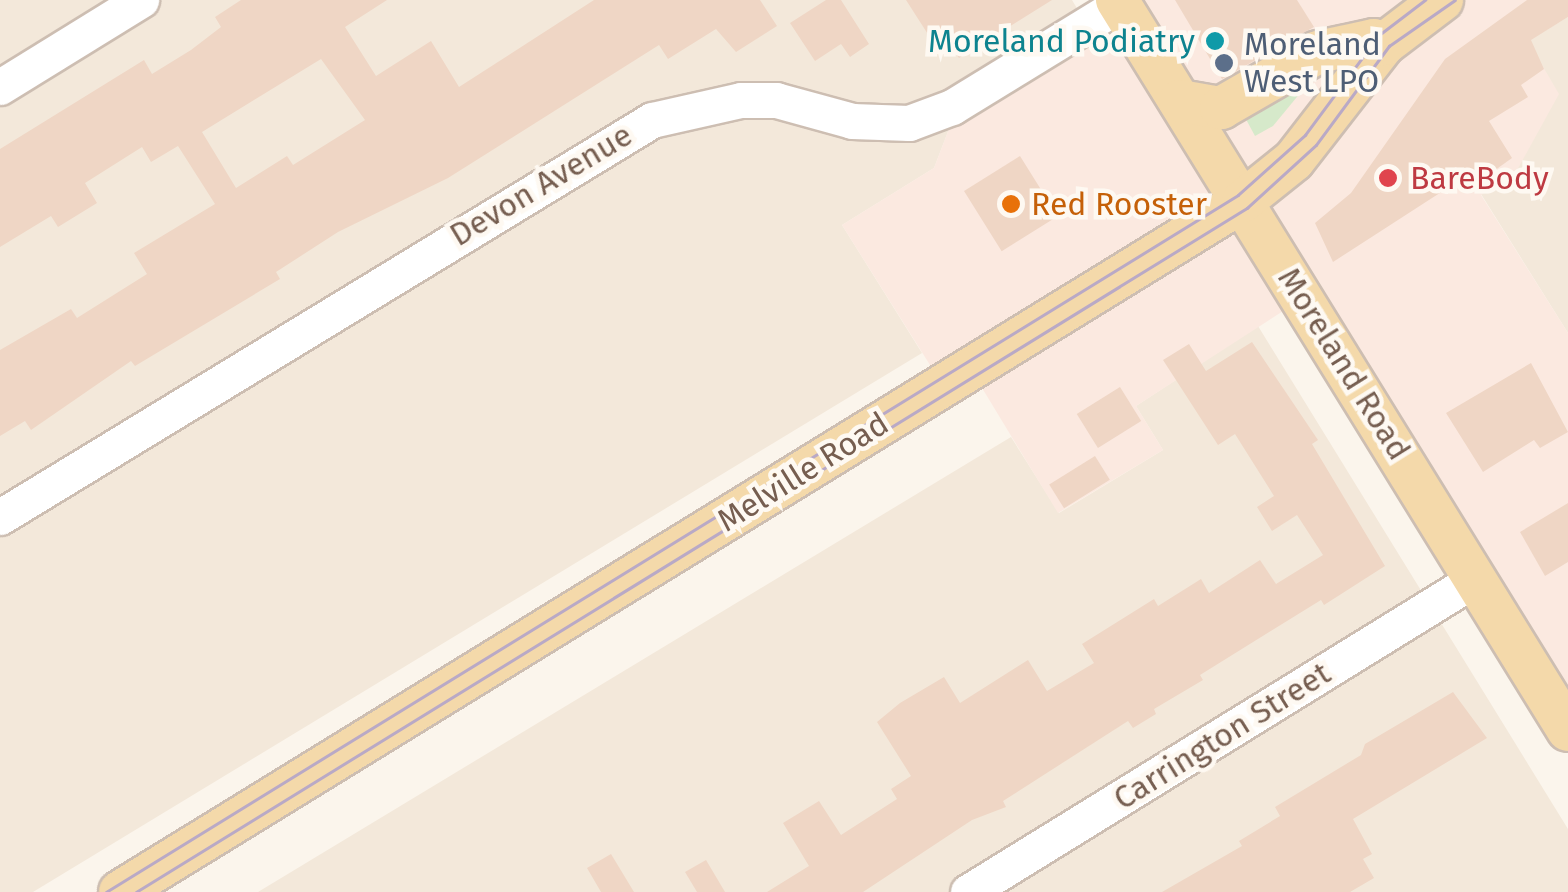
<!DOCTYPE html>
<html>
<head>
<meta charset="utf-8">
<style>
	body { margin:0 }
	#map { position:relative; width:1568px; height:892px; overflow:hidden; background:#fbf5ec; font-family:"Fira Sans",sans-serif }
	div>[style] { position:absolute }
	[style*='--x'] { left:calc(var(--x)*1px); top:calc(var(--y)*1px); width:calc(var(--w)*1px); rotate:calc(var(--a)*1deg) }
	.residential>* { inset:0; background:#f3e8da }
	.commercial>* { inset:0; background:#fbe9e0 }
	.green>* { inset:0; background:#d6e9ca }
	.building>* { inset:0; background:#efd6c5; transform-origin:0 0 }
	.roads { filter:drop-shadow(2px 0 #cdbeb2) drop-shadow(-2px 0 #cdbeb2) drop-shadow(0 2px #cdbeb2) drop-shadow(0 -2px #cdbeb2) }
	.minor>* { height:35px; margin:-17.5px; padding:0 17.5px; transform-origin:17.5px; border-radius:17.5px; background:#fff }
	.major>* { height:42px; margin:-21px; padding:0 21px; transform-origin:21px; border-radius:21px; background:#f4d9aa }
	.tram>* { height:2.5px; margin:-1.25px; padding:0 1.25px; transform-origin:1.25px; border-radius:1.25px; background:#b9a9c6 }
	.dots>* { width:28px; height:28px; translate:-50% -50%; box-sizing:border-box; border:5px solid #fef9f2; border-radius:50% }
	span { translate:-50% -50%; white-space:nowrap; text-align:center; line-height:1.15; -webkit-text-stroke:9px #fef9f2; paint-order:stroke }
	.culture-label { font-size:32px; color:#0d838f }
	.right { translate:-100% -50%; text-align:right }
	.service-label { font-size:32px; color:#4e5e75 }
	.left { translate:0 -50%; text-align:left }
	.health-label { font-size:32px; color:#be3a42 }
	.street-label { font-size:32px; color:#765e50 }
	.food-label { font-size:32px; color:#c56008 }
</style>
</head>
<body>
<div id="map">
	<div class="residential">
		<div style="clip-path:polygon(0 0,1072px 0,1084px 20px,962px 95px,934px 168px,842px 225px,922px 353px,33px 892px,0 892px)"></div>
		<div style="clip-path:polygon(1568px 17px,1568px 333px,1481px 194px,1516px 172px,1528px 41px)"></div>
		<div style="clip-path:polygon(1258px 326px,1568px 829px,1568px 892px,258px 892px,1011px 437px,1059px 513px,1163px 450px,1136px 406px)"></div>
	</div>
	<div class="commercial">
		<div style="clip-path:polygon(1105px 0,1568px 0,1528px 41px,1559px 94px,1516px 172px,1481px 195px,1568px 333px,1568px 712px,1311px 293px,1136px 406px,1163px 450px,1058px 513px,979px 383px,952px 400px,842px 225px,934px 168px,962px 95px)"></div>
	</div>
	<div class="green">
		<div style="clip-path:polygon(1320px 69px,1273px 126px,1255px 136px,1241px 110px)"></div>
	</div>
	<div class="building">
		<div style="clip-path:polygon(evenodd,241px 0,387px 0,345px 27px,376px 76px,431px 41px,459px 87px,594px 0,760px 0,777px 26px,736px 52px,716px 29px,668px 59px,659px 45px,448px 178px,338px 232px,276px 272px,280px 279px,135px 366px,131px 361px,31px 430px,25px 421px,0 436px,0 350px,71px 309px,77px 318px,147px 274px,134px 253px,215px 204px,178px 146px,151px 162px,142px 147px,85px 183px,97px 203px,58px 227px,51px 216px,0 247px,0 149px,144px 60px,152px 74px,191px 50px,221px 27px,215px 17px,241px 0,321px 59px,365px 120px,293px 165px,287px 156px,236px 188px,202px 132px,321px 59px)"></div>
		<div style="clip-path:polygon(826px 0,841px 0,869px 44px,850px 57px,841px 44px,815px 61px,790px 23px)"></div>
		<div style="clip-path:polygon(906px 0,1052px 0,959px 58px,951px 46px,940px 53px)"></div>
		<div style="clip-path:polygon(1175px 0,1297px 0,1314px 27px,1222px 79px)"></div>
		<div style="clip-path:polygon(1527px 0,1568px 0,1568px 17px,1531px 40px,1544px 69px,1521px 85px,1528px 97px,1489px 121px,1512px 158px,1470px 188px,1463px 178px,1333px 262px,1315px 223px,1351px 193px,1445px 59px)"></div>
		<div style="left:1020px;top:156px;width:71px;height:66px;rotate:58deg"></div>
		<div style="clip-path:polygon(1252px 342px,1318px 440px,1312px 444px,1385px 566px,1324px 605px,1321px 600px,1200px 675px,1203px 680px,1154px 709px,1156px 714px,1133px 728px,1128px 721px,1003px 801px,1006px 807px,972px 820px,863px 892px,767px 892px,809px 866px,783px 823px,819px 801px,841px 835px,897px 799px,891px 789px,911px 776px,877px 722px,900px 703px,944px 677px,960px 703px,1028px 660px,1047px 691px,1094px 663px,1082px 644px,1154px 599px,1158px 606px,1201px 579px,1209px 593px,1260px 560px,1276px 584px,1323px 555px,1297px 515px,1272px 531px,1257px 507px,1274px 496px,1235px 434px,1218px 445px,1163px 360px,1189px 344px,1206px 371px)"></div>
		<div style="clip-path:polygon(1531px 363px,1568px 432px,1540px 448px,1534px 440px,1483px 472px,1446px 413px)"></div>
		<div style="left:1120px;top:387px;width:40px;height:51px;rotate:58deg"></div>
		<div style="left:1095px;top:456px;width:28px;height:54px;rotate:58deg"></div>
		<div style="clip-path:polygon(1568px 503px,1568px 562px,1545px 576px,1520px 532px)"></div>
		<div style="clip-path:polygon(1453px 692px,1487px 738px,1353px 819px,1372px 854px,1363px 859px,1374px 878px,1350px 892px,1162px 892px,1242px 846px,1239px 841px,1280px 816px,1275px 807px,1361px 755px,1365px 744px)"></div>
		<div style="clip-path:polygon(611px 854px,634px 892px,601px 892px,587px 868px)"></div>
		<div style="clip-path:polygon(706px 860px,725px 892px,697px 892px,685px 872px)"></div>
	</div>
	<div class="roads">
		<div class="minor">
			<div style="--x:0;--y:87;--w:166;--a:-31.7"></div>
			<div style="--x:0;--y:517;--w:763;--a:-31.34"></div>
			<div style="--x:652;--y:120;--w:91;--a:-12.7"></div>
			<div style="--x:741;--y:100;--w:35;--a:0"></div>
			<div style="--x:776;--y:100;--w:79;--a:15.4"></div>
			<div style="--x:852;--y:121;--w:57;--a:2"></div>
			<div style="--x:909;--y:123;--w:46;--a:-20.4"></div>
			<div style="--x:952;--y:107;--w:197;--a:-31.5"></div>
			<div style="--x:968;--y:892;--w:596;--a:-31.69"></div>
		</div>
		<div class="major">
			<div style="--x:1117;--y:0;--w:858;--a:58.29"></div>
			<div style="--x:1180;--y:101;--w:42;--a:9.7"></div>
			<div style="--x:1221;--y:108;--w:112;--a:-30"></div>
			<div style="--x:1318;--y:52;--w:57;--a:-12.1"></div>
			<div style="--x:1374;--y:40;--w:11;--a:22"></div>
			<div style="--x:120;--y:892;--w:1319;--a:-31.6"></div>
			<div style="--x:1243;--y:201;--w:65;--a:-38.8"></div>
			<div style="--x:1294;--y:160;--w:147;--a:-52.2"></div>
			<div style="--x:1384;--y:44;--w:73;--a:-37.2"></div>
		</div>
	</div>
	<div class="tram">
		<div style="--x:106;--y:892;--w:1329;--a:-31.62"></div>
		<div style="--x:1238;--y:195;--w:90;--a:-41.8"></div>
		<div style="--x:1305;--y:135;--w:124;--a:-53.5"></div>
		<div style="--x:1379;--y:35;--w:58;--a:-37.3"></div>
		<div style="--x:136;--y:892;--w:1305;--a:-31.62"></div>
		<div style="--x:1247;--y:208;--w:93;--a:-42.4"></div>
		<div style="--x:1316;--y:145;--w:123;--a:-53.6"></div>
		<div style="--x:1389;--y:46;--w:80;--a:-34.9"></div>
	</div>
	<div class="dots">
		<div style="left:1215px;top:41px;background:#0f9aa8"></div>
		<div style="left:1224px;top:63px;background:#5c6f8a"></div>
		<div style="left:1388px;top:178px;background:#e0444e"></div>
		<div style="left:1011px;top:204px;background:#e8710a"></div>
	</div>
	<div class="culture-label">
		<span class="right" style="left:1195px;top:41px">Moreland Podiatry</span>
	</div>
	<div class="service-label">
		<span class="left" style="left:1244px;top:63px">Moreland<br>West LPO</span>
	</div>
	<div class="health-label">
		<span class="left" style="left:1410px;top:178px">BareBody</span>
	</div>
	<div class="street-label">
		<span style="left:541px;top:185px;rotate:-31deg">Devon Avenue</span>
		<span style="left:1344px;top:364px;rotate:58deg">Moreland Road</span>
		<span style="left:803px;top:472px;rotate:-32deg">Melville Road</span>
		<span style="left:1222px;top:736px;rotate:-32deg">Carrington Street</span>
	</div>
	<div class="food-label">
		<span class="left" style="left:1031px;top:204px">Red Rooster</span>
	</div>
</div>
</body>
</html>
